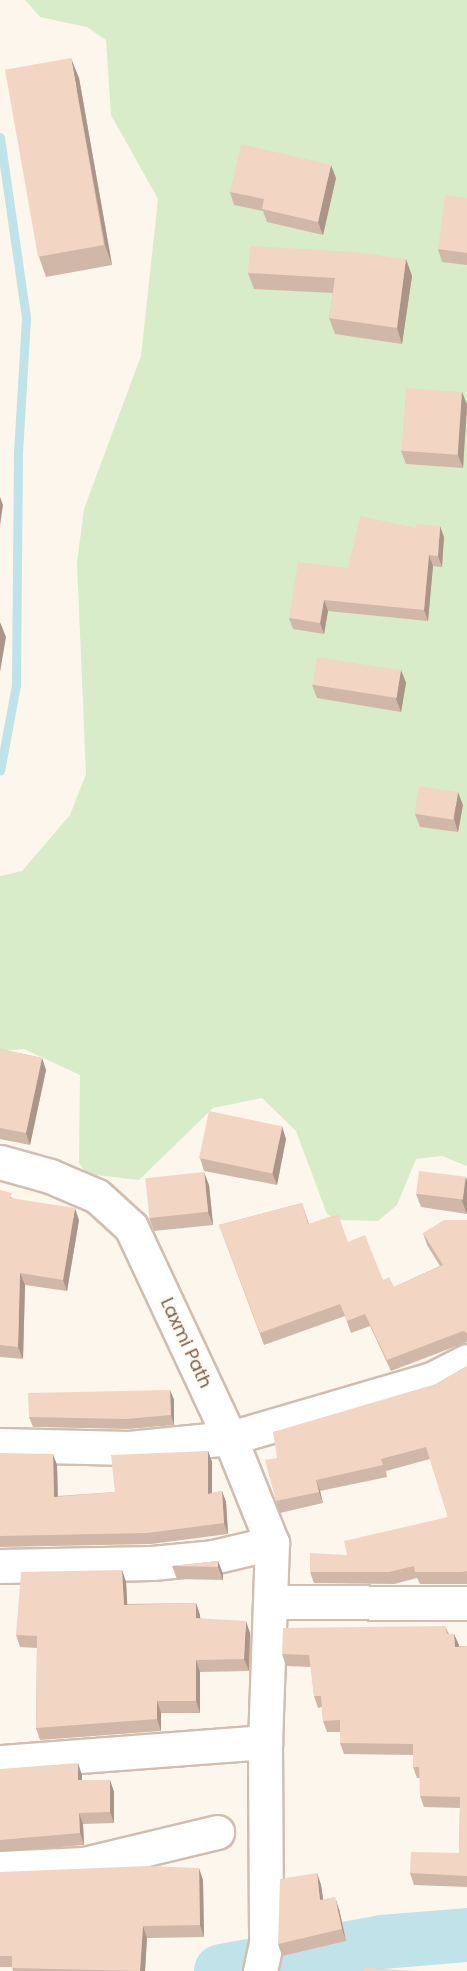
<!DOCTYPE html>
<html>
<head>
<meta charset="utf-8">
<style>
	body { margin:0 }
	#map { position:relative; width:467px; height:1971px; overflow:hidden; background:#fdf6ec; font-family:Poppins,sans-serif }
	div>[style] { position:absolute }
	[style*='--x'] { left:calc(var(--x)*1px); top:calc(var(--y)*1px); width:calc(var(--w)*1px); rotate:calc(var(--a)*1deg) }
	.green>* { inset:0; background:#d8ecc9 }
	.stream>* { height:9px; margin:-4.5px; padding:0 4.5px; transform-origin:4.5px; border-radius:4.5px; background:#bfe3e8 }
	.river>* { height:54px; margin:-27px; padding:0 27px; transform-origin:27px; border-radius:27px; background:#bfe3e8 }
	.roads { filter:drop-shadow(2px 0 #d1beb0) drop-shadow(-2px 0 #d1beb0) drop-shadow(0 2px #d1beb0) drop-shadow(0 -2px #d1beb0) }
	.minor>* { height:33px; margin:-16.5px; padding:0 16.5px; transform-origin:16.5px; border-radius:16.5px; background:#fff }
	.wall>* { inset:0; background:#d1b7a8 }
	.shaded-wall>* { inset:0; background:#aa9588 }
	.building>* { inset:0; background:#f3d5c3; transform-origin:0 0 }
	span { translate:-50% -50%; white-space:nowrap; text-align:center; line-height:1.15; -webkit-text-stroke:4.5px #fffaf3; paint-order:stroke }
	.street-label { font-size:18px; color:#7a5c4d }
</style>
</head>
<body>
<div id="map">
	<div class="green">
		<div style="clip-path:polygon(25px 0,467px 0,467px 1166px,442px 1156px,416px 1159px,397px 1205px,378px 1221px,338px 1220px,327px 1214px,296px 1131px,262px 1098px,213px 1108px,139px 1180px,87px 1174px,79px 1163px,80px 1075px,24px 1049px,0 1051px,0 876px,22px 871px,70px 815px,86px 774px,77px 562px,84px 509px,141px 356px,158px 199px,111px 115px,106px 40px,87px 27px,40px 17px)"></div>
	</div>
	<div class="stream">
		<div style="--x:0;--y:137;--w:183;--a:81.8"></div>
		<div style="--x:26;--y:318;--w:134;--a:93.4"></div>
		<div style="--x:18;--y:452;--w:233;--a:90.5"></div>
		<div style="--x:16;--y:685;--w:87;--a:100.5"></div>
	</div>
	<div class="river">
		<div style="--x:221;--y:1971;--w:164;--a:-10.2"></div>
		<div style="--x:382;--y:1942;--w:85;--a:-4.7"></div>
	</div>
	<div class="roads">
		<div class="minor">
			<div style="--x:0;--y:1162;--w:52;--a:15.6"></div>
			<div style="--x:50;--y:1176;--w:51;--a:23.1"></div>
			<div style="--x:97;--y:1196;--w:46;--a:42.4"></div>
			<div style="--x:131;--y:1227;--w:233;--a:64.9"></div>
			<div style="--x:230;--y:1438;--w:113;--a:68.2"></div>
			<div style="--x:272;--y:1543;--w:199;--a:92"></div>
			<div style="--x:265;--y:1742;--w:201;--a:89.7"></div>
			<div style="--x:266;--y:1943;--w:29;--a:102"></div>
			<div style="--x:0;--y:1445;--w:129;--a:1.3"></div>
			<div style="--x:129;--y:1448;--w:101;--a:-5.7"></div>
			<div style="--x:230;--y:1438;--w:210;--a:-16.3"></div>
			<div style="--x:432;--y:1379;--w:39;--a:-27"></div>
			<div style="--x:0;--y:1566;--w:152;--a:-1.1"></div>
			<div style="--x:152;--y:1563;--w:61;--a:-5.6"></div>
			<div style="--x:213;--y:1557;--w:61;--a:-13.3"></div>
			<div style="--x:271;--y:1602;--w:196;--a:0.3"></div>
			<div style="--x:0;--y:1762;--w:266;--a:-4.3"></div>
			<div style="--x:0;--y:1868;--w:84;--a:-2.7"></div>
			<div style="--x:84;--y:1864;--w:137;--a:-13.5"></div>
		</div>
	</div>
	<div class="wall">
		<div style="clip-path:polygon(79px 78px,112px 265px,46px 277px,39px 257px)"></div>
		<div style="clip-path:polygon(336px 178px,323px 235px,267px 222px,263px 211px,234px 205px,230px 192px)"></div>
		<div style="clip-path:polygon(467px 198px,467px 265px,442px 262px,438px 249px)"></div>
		<div style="clip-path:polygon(406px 259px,412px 276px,402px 344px,335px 334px,329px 318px,333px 293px,254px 289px,248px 273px)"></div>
		<div style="clip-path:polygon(462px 392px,467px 405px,463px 468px,406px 464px,401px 451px)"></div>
		<div style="clip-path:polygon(444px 537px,442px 567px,433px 566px,428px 621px,328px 611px,324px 634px,293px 629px,289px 618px,348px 568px)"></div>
		<div style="clip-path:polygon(401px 670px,406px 683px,401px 712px,317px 698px,312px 685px)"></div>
		<div style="clip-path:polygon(463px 805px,458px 832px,420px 827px,415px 814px)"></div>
		<div style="clip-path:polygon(0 1049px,42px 1058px,46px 1070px,30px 1145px,0 1139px)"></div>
		<div style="clip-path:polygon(286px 1139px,277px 1185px,204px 1171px,200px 1158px)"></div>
		<div style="clip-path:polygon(466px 1177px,467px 1214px,421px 1207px,416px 1194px)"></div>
		<div style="clip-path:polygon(209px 1185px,213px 1225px,154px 1231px,149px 1218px)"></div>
		<div style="clip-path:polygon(0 1190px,14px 1199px,79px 1220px,67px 1291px,25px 1285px,23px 1359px,0 1357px)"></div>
		<div style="clip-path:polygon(302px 1203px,309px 1224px,348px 1242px,383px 1280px,394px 1287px,440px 1266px,427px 1245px,423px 1233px,467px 1220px,467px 1342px,391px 1371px,370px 1326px,351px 1333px,345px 1316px,264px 1345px,219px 1225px)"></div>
		<div style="clip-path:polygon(467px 1366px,467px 1584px,420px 1584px,417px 1578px,394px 1584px,314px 1583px,310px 1572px,347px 1555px,448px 1517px,430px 1459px,386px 1471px,387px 1477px,320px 1491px,323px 1503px,280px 1513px,276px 1501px,277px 1458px,436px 1384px)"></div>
		<div style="clip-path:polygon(170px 1390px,174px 1400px,174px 1425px,128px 1429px,33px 1427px,29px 1417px)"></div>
		<div style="clip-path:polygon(208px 1451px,212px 1462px,212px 1493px,222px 1491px,226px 1502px,228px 1534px,151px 1544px,0 1547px,0 1453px,57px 1465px,58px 1496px,115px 1492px)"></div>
		<div style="clip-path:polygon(218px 1561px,223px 1574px,223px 1580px,177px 1579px,172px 1566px)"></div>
		<div style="clip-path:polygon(122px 1570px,126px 1582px,127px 1604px,196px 1603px,200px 1615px,200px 1618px,250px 1633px,249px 1671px,200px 1672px,200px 1713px,161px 1713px,161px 1731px,40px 1740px,36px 1728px,37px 1648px,20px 1647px,16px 1635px)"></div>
		<div style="clip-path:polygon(445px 1626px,449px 1634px,454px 1634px,459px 1646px,467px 1646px,467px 1887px,414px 1885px,410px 1873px,459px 1853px,460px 1808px,424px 1807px,420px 1796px,420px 1778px,417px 1778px,413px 1767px,413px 1755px,344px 1754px,340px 1743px,340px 1732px,327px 1732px,323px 1721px,322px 1707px,318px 1708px,314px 1696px,311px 1667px,286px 1666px,282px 1654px)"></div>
		<div style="clip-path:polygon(0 1769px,82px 1775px,82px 1780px,110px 1780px,114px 1792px,114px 1823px,83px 1824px,84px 1845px,0 1852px)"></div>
		<div style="clip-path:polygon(0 1872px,203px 1880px,204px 1937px,147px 1938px,145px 1971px,13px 1971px,12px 1967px,0 1967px)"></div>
		<div style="clip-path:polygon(317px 1873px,321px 1885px,323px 1900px,339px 1909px,346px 1941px,282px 1956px,278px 1944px)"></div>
	</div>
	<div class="shaded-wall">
		<div style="clip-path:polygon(71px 58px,79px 78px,112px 265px,105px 245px)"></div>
		<div style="clip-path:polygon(331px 165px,336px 178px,323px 235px,318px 222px)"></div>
		<div style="clip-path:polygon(406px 259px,412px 276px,402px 344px,397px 328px)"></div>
		<div style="clip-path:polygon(462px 392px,467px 405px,463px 468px,458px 455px)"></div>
		<div style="clip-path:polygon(0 497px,3px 505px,0 525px)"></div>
		<div style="clip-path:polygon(440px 526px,444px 537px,442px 567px,438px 556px)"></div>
		<div style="clip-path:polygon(429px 555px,433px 566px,428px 621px,424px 610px)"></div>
		<div style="clip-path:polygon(324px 600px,328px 611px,324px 634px,320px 623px)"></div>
		<div style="clip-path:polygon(0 622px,6px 637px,0 672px)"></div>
		<div style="clip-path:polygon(401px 670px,406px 683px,401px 712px,396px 699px)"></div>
		<div style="clip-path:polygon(458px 792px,463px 805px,458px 832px,454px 819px)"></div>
		<div style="clip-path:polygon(42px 1058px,46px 1070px,30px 1145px,26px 1133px)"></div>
		<div style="clip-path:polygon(282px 1126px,286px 1139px,277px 1185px,272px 1172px)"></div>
		<div style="clip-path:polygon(204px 1172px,209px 1185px,213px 1225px,208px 1212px)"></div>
		<div style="clip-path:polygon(466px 1177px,467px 1180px,467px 1214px,462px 1201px)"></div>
		<div style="clip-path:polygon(75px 1208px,79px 1220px,67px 1291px,63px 1280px)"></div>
		<div style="clip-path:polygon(20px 1273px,25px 1285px,23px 1359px,18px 1347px)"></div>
		<div style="clip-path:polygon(170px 1390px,174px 1400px,174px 1425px,171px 1415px)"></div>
		<div style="clip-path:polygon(208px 1451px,212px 1462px,212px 1505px,208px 1494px)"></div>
		<div style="clip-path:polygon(53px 1454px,57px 1465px,58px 1508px,54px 1497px)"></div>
		<div style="clip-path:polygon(316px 1480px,320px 1491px,323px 1503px,319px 1492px)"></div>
		<div style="clip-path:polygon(222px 1491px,226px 1502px,228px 1534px,224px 1523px)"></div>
		<div style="clip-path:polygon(218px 1561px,223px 1574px,223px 1580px,218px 1567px)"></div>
		<div style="clip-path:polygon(122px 1570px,126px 1582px,128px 1616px,124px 1605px)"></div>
		<div style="clip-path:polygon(196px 1603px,200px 1615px,201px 1630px,196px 1618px)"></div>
		<div style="clip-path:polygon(246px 1621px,250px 1633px,249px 1671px,244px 1659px)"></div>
		<div style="clip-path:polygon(454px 1634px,459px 1645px,459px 1658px,455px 1647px)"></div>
		<div style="clip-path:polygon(196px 1660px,200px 1672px,200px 1713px,196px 1701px)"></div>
		<div style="clip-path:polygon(157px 1701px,161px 1713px,161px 1731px,157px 1719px)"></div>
		<div style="clip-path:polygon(78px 1763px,82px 1775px,82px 1792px,78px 1780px)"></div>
		<div style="clip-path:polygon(110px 1780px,114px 1792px,114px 1823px,110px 1812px)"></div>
		<div style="clip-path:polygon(79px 1813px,83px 1824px,84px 1845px,80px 1833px)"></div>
		<div style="clip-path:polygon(199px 1868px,203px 1880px,204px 1937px,200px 1925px)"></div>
		<div style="clip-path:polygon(317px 1873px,321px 1885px,325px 1912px,320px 1900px)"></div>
		<div style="clip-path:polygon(335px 1897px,339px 1909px,346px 1941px,342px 1929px)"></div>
		<div style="clip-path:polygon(143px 1926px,147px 1938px,145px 1971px,140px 1971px)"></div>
	</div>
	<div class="building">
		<div style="left:71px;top:58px;width:190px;height:67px;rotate:80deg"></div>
		<div style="clip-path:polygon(241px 144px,331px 165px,318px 222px,262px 209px,264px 199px,230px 192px)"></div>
		<div style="clip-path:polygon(445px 195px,467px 198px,467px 253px,438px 249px)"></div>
		<div style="clip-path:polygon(250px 246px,354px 252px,406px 259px,397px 328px,329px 318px,335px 278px,248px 273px)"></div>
		<div style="left:406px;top:388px;width:56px;height:63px;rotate:4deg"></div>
		<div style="clip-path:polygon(360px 516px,416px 528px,416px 524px,440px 526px,438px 556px,429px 555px,424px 610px,324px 600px,320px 623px,289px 618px,298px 562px,348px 568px)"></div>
		<div style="left:317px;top:657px;width:85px;height:28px;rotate:9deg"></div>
		<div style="left:419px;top:786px;width:39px;height:28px;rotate:9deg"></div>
		<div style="clip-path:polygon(0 1049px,42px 1058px,26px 1133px,0 1128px)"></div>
		<div style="left:209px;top:1111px;width:75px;height:48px;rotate:12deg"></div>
		<div style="left:419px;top:1171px;width:47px;height:23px;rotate:7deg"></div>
		<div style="left:204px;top:1172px;width:40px;height:59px;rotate:84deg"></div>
		<div style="clip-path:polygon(0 1190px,12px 1193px,10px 1198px,75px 1208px,63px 1280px,20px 1273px,18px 1347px,0 1345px)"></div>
		<div style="clip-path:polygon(302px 1203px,308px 1224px,338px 1214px,348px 1242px,365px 1235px,383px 1280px,389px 1277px,394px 1287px,443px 1265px,423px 1233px,444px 1220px,467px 1220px,467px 1333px,463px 1331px,387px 1360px,365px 1314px,347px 1321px,340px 1304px,260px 1333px,219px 1225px)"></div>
		<div style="clip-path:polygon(467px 1366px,467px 1571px,462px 1572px,415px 1572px,414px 1566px,389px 1572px,310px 1572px,310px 1553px,347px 1555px,344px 1541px,448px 1517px,426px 1447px,381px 1459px,383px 1465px,316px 1480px,319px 1492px,276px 1501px,265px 1460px,277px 1458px,273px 1432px,436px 1384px)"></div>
		<div style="clip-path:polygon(170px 1390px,171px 1415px,125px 1419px,29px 1417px,28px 1393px)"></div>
		<div style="clip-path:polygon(208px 1451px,208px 1494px,222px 1491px,224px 1523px,147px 1533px,0 1536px,0 1453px,53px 1454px,54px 1497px,115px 1492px,111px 1455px)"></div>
		<div style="clip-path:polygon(218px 1561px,218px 1567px,172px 1566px)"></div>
		<div style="clip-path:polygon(122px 1570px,124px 1605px,196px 1603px,196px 1618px,246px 1621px,244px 1659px,196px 1660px,196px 1701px,157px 1701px,157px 1719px,36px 1728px,37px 1636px,16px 1635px,21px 1572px)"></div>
		<div style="clip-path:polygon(445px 1626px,447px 1634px,454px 1634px,455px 1647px,467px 1646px,467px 1876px,410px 1873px,411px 1852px,459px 1853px,460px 1797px,420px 1796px,419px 1767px,413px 1767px,413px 1744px,340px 1743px,340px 1720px,323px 1721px,321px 1696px,314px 1696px,309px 1655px,282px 1654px,283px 1628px)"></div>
		<div style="clip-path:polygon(78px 1763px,78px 1780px,110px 1780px,110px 1812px,79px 1813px,80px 1833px,0 1840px,0 1769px)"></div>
		<div style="clip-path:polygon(148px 1866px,199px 1868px,200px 1925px,143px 1926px,140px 1971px,12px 1968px,12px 1956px,0 1956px,0 1872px)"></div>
		<div style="clip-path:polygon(317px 1873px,320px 1900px,335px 1897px,342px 1929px,278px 1944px,280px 1879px)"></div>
		<div style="clip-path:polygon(364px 1968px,419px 1971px,364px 1971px)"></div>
	</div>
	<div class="street-label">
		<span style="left:186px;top:1343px;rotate:65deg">Laxmi Path</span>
	</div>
</div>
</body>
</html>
